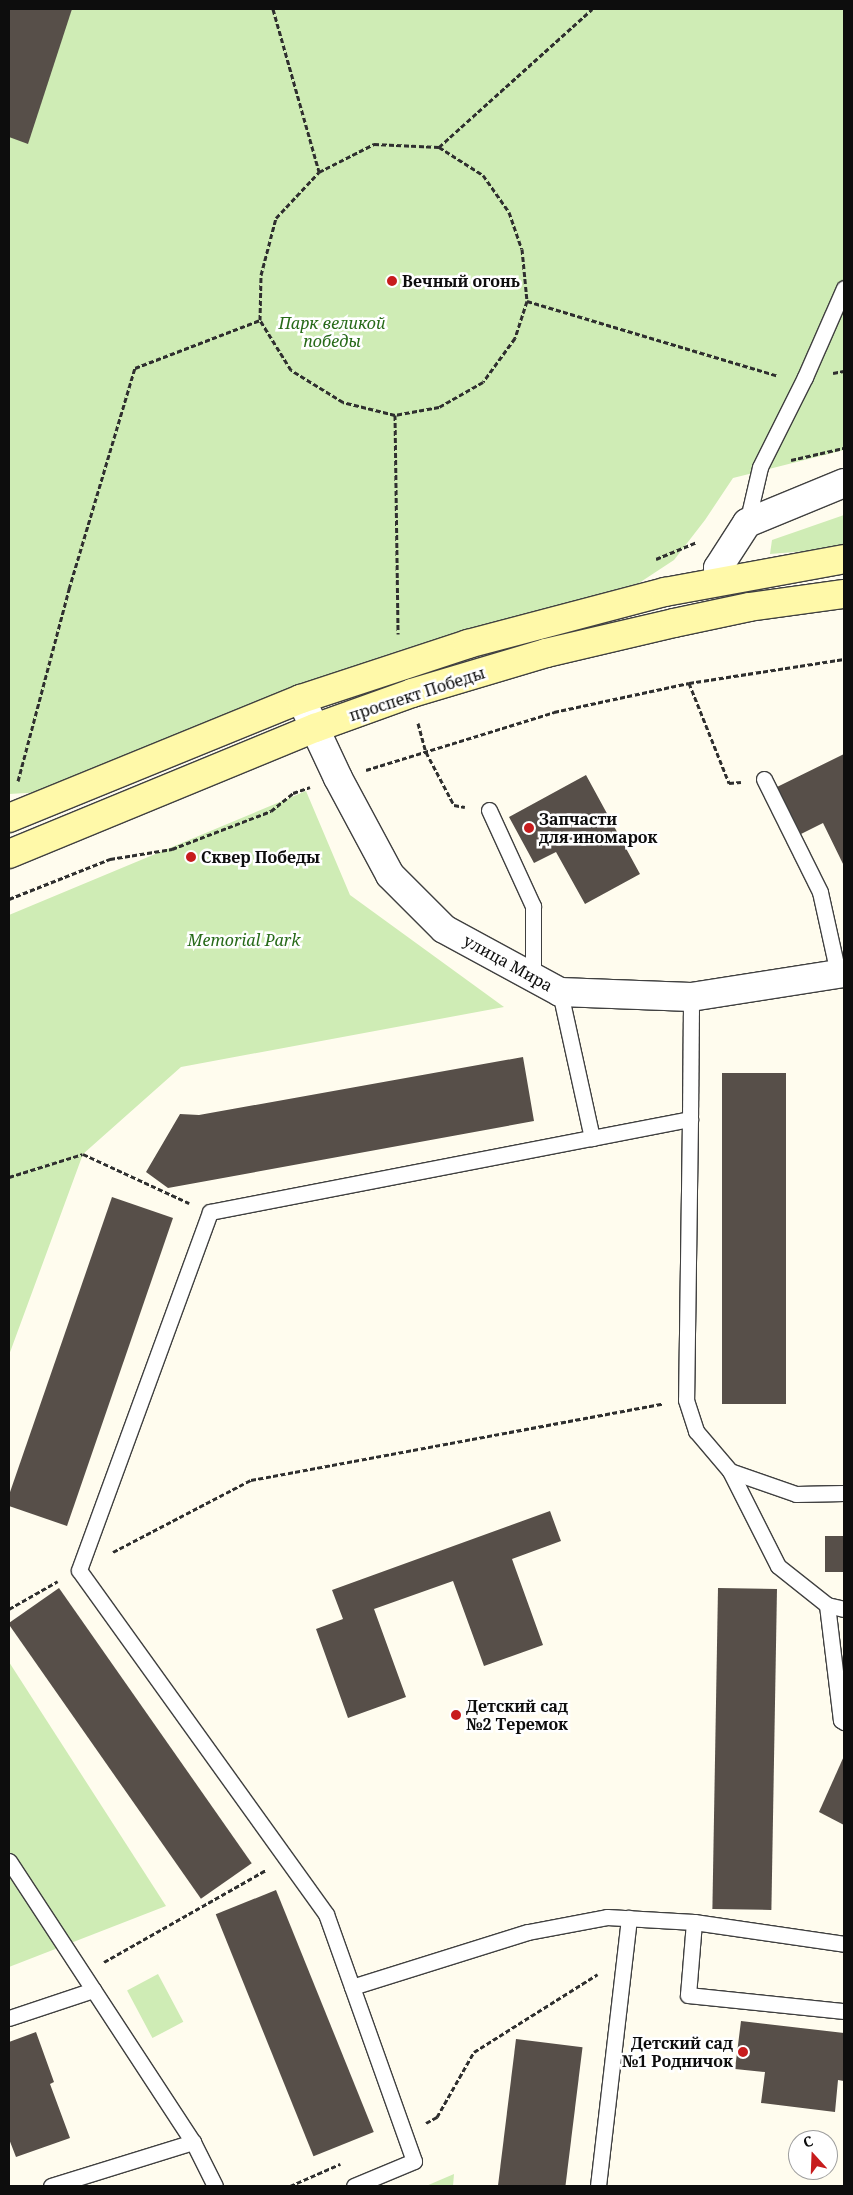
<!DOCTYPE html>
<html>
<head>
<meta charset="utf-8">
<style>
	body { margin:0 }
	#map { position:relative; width:853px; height:2195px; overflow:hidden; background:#fffcee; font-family:"Noto Serif",serif }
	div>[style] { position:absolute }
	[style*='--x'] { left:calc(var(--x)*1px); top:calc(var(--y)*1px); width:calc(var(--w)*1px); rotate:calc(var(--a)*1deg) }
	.green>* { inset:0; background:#cfecb5; transform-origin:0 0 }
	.building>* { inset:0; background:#574f49; transform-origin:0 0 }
	.path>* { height:3px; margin-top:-1.5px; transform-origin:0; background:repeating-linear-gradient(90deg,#2f2f2f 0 5px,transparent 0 7.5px) }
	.roads { filter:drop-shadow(1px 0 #404040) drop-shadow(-1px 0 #404040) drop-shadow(0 1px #404040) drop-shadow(0 -1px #404040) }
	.lane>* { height:15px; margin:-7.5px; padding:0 7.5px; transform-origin:7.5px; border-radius:7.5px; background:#fff }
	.street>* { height:28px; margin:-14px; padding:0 14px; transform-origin:14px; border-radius:14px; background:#fff }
	.secondary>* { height:28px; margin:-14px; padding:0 14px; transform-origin:14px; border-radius:14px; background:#fff9a9 }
	.dots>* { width:14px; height:14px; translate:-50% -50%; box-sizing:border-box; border:2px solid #fff; border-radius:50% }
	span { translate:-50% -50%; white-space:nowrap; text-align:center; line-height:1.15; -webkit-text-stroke:5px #fff; paint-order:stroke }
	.poi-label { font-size:16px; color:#0d0d0d; font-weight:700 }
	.left { translate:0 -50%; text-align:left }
	.right { translate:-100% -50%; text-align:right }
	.park-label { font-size:16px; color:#276a19; font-style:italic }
	.street-label { font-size:16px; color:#0d0d0d }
	.frame { position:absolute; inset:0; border:10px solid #0d0d0d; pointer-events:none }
	.north { position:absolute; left:788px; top:2130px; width:50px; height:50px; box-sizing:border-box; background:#fff; border:1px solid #9e9e9e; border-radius:50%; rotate:340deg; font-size:14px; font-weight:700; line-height:20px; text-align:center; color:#0d0d0d }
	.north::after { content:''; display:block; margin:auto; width:18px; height:22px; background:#c71c1d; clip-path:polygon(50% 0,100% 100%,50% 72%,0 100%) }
</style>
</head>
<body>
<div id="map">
	<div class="green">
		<div style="clip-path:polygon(9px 9px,844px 9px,844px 450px,733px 478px,705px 520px,674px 560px,639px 583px,420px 644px,380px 657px,44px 792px,9px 794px)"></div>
		<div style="clip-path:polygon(844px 515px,844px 548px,770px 554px,772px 540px)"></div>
		<div style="clip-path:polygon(306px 791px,350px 895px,504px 1007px,181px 1067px,83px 1154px,9px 1355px,9px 915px)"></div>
		<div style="clip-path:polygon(9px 1662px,166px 1906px,9px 1967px)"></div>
		<div style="left:158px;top:1974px;width:54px;height:35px;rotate:62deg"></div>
		<div style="clip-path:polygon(454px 2174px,453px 2186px,426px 2186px)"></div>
	</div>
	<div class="building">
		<div style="clip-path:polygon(9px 9px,72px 9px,28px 144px,9px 137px)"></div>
		<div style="clip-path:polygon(844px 754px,844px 866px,823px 823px,801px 834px,777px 787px)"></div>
		<div style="clip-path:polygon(586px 775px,640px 874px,585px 904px,556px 852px,534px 863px,509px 817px)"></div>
		<div style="clip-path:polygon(523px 1057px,534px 1121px,168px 1188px,146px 1172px,180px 1114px,199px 1115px)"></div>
		<div style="left:722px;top:1073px;width:64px;height:331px"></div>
		<div style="clip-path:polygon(112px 1197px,173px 1218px,67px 1526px,9px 1506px,9px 1495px)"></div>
		<div style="clip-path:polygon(550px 1511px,561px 1541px,512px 1559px,543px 1645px,484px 1666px,453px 1581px,374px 1609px,406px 1697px,348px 1718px,316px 1629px,343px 1619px,332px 1590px)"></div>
		<div style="left:825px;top:1536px;width:19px;height:36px"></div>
		<div style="left:59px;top:1588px;width:336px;height:62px;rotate:55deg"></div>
		<div style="left:718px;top:1588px;width:59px;height:321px;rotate:1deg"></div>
		<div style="clip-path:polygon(844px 1756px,844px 1825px,819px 1812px)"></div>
		<div style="left:276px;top:1890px;width:261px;height:65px;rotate:68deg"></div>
		<div style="clip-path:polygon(741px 2021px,844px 2033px,844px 2081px,838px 2080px,835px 2112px,761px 2103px,765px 2072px,735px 2069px)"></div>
		<div style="clip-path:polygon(36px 2032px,54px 2082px,50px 2084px,70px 2138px,16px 2157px,9px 2139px,9px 2042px)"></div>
		<div style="left:516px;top:2039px;width:67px;height:148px;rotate:7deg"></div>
	</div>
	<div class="path">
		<div style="--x:273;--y:9;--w:169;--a:74.2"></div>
		<div style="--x:374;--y:144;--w:65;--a:2.6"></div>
		<div style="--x:439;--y:147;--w:52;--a:32.5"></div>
		<div style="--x:483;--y:175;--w:45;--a:54.9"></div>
		<div style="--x:509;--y:212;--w:39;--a:71"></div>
		<div style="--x:522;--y:249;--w:52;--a:84.5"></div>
		<div style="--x:527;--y:301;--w:39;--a:108"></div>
		<div style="--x:515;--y:338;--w:54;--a:126"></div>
		<div style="--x:483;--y:382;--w:51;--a:150.4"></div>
		<div style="--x:439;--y:407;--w:45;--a:169.7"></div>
		<div style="--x:395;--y:415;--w:54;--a:-166"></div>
		<div style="--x:343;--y:402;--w:61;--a:-148.4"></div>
		<div style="--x:291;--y:370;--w:59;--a:-121.8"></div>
		<div style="--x:260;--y:320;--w:45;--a:-88.7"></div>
		<div style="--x:261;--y:275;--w:59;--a:-75.3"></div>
		<div style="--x:276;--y:218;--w:63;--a:-46.9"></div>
		<div style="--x:319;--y:172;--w:62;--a:-27"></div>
		<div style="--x:439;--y:147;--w:206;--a:-42"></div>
		<div style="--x:527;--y:301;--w:262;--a:16.6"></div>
		<div style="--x:833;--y:373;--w:11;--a:-10"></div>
		<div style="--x:395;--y:415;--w:219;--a:89.2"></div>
		<div style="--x:791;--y:460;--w:54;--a:-12.8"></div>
		<div style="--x:656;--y:559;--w:44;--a:-22.5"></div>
		<div style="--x:689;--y:683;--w:108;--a:68.2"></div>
		<div style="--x:729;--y:783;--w:12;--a:-5"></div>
		<div style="--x:418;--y:723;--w:30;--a:75"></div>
		<div style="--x:426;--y:752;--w:60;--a:62.2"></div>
		<div style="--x:454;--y:805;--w:11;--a:10"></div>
		<div style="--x:366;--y:770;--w:197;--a:-17.1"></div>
		<div style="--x:554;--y:712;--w:138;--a:-12.1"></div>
		<div style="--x:689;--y:683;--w:157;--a:-8.8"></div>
		<div style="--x:18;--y:781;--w:199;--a:-75.1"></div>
		<div style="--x:69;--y:589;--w:231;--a:-73.4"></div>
		<div style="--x:135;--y:368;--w:134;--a:-21"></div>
		<div style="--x:9;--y:899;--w:109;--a:-21.6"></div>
		<div style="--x:110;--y:859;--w:63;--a:-9.2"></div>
		<div style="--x:172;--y:849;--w:106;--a:-21"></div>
		<div style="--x:271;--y:811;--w:28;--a:-39"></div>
		<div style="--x:293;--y:793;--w:18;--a:-19"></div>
		<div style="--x:9;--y:1177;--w:77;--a:-17.3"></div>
		<div style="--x:83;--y:1154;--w:117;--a:24.8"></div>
		<div style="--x:113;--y:1552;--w:156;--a:-27.6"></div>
		<div style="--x:251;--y:1480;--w:418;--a:-10.5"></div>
		<div style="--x:9;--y:1609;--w:56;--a:-29.7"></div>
		<div style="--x:104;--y:1962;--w:186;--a:-29.6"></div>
		<div style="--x:426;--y:2123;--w:13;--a:-29"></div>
		<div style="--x:437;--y:2117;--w:75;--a:-60.4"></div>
		<div style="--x:474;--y:2052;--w:146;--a:-32.2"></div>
		<div style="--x:290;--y:2186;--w:55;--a:-23.7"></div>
	</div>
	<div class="roads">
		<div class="lane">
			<div style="--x:747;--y:523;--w:57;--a:-76.9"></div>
			<div style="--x:760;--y:467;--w:101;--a:-63.4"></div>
			<div style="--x:805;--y:377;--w:97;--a:-66.3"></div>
			<div style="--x:764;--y:779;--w:126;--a:63.6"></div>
			<div style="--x:820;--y:892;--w:83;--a:77.5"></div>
			<div style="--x:489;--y:810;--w:106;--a:65.4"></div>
			<div style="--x:533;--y:906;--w:70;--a:90"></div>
			<div style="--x:690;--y:1119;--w:122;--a:-89.5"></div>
			<div style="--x:592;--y:1138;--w:100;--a:-11"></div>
			<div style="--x:690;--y:1119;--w:281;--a:90.8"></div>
			<div style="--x:686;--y:1400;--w:33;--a:72"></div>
			<div style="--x:696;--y:1431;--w:52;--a:49.6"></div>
			<div style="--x:730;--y:1471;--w:70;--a:19.2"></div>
			<div style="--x:796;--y:1494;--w:48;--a:-1.2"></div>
			<div style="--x:730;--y:1471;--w:106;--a:63.2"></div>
			<div style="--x:778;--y:1566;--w:63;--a:38.5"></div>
			<div style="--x:827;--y:1605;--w:116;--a:83.1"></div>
			<div style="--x:841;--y:1720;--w:4;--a:34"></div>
			<div style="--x:827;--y:1605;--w:17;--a:13"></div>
			<div style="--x:9;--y:1861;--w:336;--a:56.8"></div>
			<div style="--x:694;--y:1922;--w:73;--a:94.7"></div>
			<div style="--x:688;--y:1995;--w:157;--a:5.9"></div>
			<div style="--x:352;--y:1987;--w:184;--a:-17.4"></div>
			<div style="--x:528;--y:1932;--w:80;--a:-10.8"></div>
			<div style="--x:607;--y:1917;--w:87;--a:3.3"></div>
			<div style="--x:694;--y:1922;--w:152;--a:8.3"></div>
			<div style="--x:9;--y:2018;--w:89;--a:-18.4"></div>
			<div style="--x:51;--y:2186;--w:149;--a:-17.2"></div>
			<div style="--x:193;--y:2142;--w:49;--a:63.4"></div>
			<div style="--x:354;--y:2186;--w:65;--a:-22.6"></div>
			<div style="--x:414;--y:2161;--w:262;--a:-109.6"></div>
			<div style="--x:326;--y:1914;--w:423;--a:-125.7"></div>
			<div style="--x:79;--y:1570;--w:381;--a:-69.9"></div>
			<div style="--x:210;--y:1212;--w:389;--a:-11"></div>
			<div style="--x:592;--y:1138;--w:149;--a:-102.4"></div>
			<div style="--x:598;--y:2186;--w:270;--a:-83.4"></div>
		</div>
		<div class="street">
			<div style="--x:719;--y:581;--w:13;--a:-94"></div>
			<div style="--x:718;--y:568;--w:54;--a:-57.2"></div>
			<div style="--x:747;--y:523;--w:105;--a:-22.4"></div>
			<div style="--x:301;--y:699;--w:87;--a:64.9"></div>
			<div style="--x:338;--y:778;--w:110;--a:61.8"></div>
			<div style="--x:390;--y:875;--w:76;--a:45"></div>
			<div style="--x:444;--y:929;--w:132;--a:28.5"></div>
			<div style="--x:560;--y:992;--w:131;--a:2.2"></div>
			<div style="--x:691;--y:997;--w:155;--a:-8.9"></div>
		</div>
		<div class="secondary">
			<div style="--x:9;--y:818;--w:315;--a:-22.2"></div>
			<div style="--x:301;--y:699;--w:176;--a:-18.2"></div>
			<div style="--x:468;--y:644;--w:204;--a:-14.8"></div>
			<div style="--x:665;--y:592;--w:182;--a:-10.4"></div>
			<div style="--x:9;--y:854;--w:331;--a:-22.4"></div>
			<div style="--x:315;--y:728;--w:103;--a:-19.8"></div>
			<div style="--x:412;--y:693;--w:140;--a:-16.6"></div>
			<div style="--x:546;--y:653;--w:131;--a:-13.2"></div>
			<div style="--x:674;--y:623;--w:77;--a:-12"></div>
			<div style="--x:749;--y:607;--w:96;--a:-7.8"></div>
		</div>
	</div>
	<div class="dots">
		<div style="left:392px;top:281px;background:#c71c1d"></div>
		<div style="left:529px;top:828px;background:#c71c1d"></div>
		<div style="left:191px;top:857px;background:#c71c1d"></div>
		<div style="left:456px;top:1715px;background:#c71c1d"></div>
		<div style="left:743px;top:2052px;background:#c71c1d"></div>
	</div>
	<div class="poi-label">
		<span class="left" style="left:402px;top:281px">Вечный огонь</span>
		<span class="left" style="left:539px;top:828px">Запчасти<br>для иномарок</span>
		<span class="left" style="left:201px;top:857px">Сквер Победы</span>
		<span class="left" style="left:466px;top:1715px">Детский сад<br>№2 Теремок</span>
		<span class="right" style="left:733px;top:2052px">Детский сад<br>№1 Родничок</span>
	</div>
	<div class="park-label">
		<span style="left:332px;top:332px">Парк великой<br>победы</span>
		<span style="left:244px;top:940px">Memorial Park</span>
	</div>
	<div class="street-label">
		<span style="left:417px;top:694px;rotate:-18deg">проспект Победы</span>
		<span style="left:508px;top:963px;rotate:29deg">улица Мира</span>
	</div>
	<div class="frame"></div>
	<div class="north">С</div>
</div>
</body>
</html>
